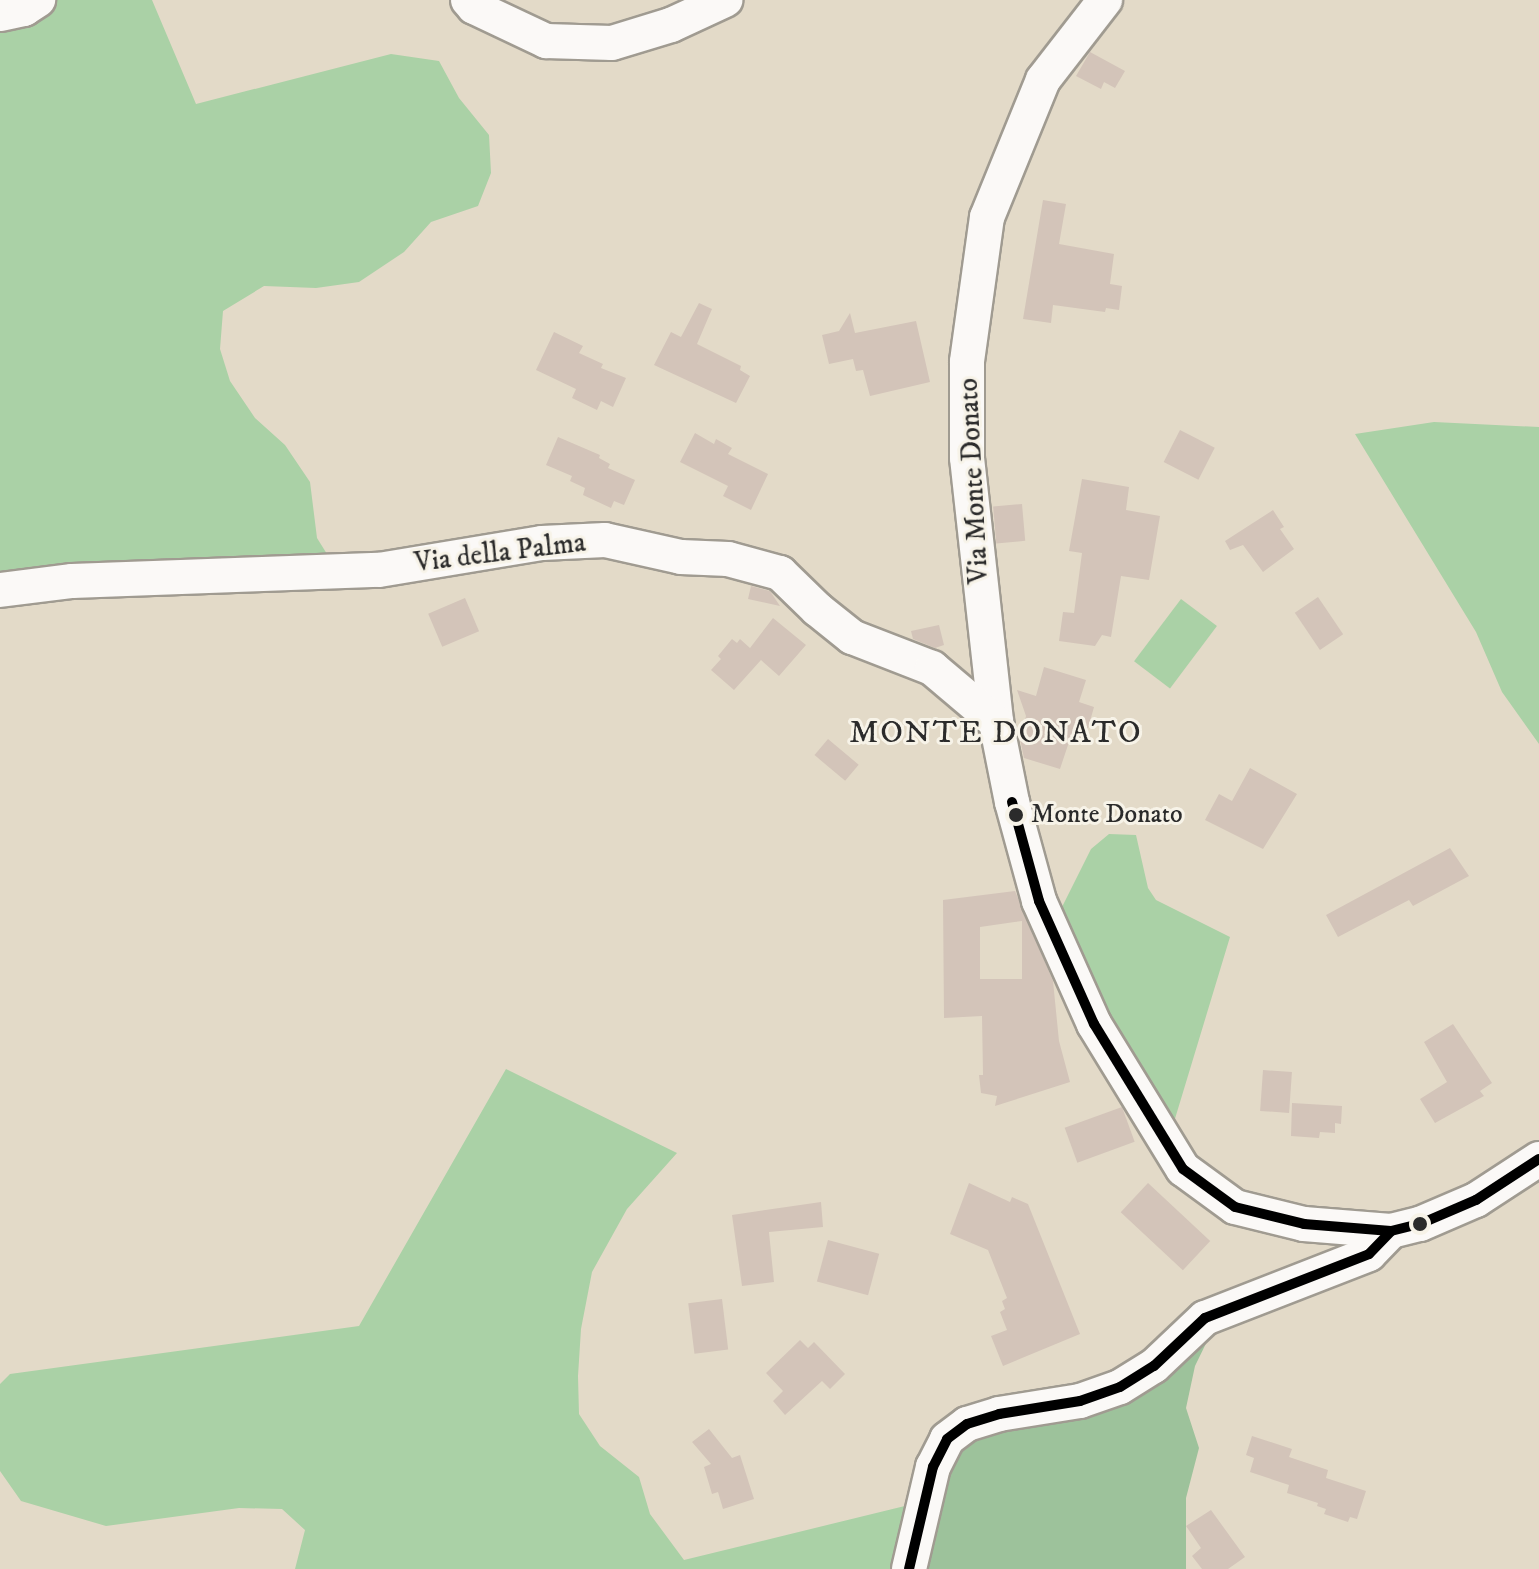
<!DOCTYPE html>
<html>
<head>
<meta charset="utf-8">
<style>
	body { margin:0 }
	#map { position:relative; width:1539px; height:1569px; overflow:hidden; background:#e3dac8; font-family:"IM FELL DW Pica",serif }
	div>[style] { position:absolute }
	[style*='--x'] { left:calc(var(--x)*1px); top:calc(var(--y)*1px); width:calc(var(--w)*1px); rotate:calc(var(--a)*1deg) }
	.green>* { inset:0; background:#aad1a6; transform-origin:0 0 }
	.forest>* { inset:0; background:#9dc29b }
	.building>* { inset:0; background:#d3c4b9; transform-origin:0 0 }
	.roads { filter:drop-shadow(2px 0 #a09b91) drop-shadow(-2px 0 #a09b91) drop-shadow(0 2px #a09b91) drop-shadow(0 -2px #a09b91) }
	.minor>* { height:34px; margin:-17px; padding:0 17px; transform-origin:17px; border-radius:17px; background:#fbf9f7 }
	.bus-1>* { height:10px; margin:-5px; padding:0 5px; transform-origin:5px; border-radius:5px; background:#000 }
	.dots>* { width:22px; height:22px; translate:-50% -50%; box-sizing:border-box; border:4px solid #f7f3e8; border-radius:50% }
	span { translate:-50% -50%; white-space:nowrap; text-align:center; line-height:1.15; -webkit-text-stroke:6px #f7f3e8; paint-order:stroke }
	.bus-label { font-size:26px; color:#2b2b2b }
	.left { translate:0 -50%; text-align:left }
	.street-label { font-size:28px; color:#2b2b2b }
	.quarter-label { font-size:32px; color:#2b2b2b; letter-spacing:2px }
</style>
</head>
<body>
<div id="map">
	<div class="green">
		<div style="clip-path:polygon(30px 0,152px 0,196px 104px,391px 54px,439px 61px,459px 98px,489px 135px,491px 173px,478px 206px,431px 222px,404px 252px,359px 282px,316px 288px,264px 286px,223px 311px,220px 349px,230px 381px,255px 418px,285px 445px,310px 482px,317px 538px,337px 570px,0 589px,0 9px)"></div>
		<div style="clip-path:polygon(1434px 422px,1539px 427px,1539px 744px,1502px 692px,1476px 632px,1355px 434px)"></div>
		<div style="left:1181px;top:599px;width:45px;height:78px;rotate:37deg"></div>
		<div style="clip-path:polygon(1109px 834px,1136px 835px,1148px 888px,1156px 900px,1230px 937px,1174px 1122px,1094px 986px,1062px 907px,1091px 849px)"></div>
		<div style="clip-path:polygon(506px 1069px,677px 1153px,627px 1209px,592px 1272px,581px 1329px,578px 1376px,579px 1414px,600px 1446px,639px 1477px,650px 1514px,684px 1560px,913px 1504px,900px 1569px,295px 1569px,305px 1530px,282px 1509px,239px 1508px,106px 1526px,21px 1501px,0 1471px,0 1384px,10px 1374px,359px 1326px)"></div>
	</div>
	<div class="forest">
		<div style="clip-path:polygon(1214px 1327px,1195px 1366px,1186px 1408px,1199px 1448px,1186px 1498px,1186px 1569px,909px 1569px,947px 1439px,1080px 1401px)"></div>
	</div>
	<div class="building">
		<div style="clip-path:polygon(1090px 52px,1125px 71px,1115px 88px,1104px 82px,1101px 89px,1076px 76px)"></div>
		<div style="clip-path:polygon(1043px 200px,1066px 204px,1059px 244px,1114px 254px,1110px 284px,1122px 286px,1119px 310px,1106px 308px,1105px 312px,1053px 305px,1051px 323px,1023px 319px)"></div>
		<div style="clip-path:polygon(699px 303px,712px 309px,697px 344px,741px 366px,740px 370px,750px 376px,736px 403px,654px 365px,671px 332px,681px 337px)"></div>
		<div style="clip-path:polygon(850px 313px,855px 333px,916px 321px,930px 382px,870px 396px,863px 370px,856px 371px,853px 359px,829px 364px,822px 335px,839px 331px)"></div>
		<div style="clip-path:polygon(554px 332px,583px 346px,579px 353px,603px 364px,601px 368px,626px 378px,613px 407px,601px 401px,597px 410px,572px 398px,576px 389px,536px 370px)"></div>
		<div style="left:1180px;top:430px;width:39px;height:36px;rotate:27deg"></div>
		<div style="clip-path:polygon(695px 433px,714px 444px,716px 439px,732px 448px,728px 454px,768px 474px,751px 510px,723px 496px,728px 486px,680px 462px)"></div>
		<div style="clip-path:polygon(558px 437px,600px 455px,599px 458px,610px 464px,608px 468px,635px 480px,624px 505px,614px 501px,611px 508px,583px 495px,585px 488px,570px 481px,572px 476px,546px 465px)"></div>
		<div style="clip-path:polygon(1082px 479px,1129px 487px,1126px 510px,1160px 516px,1149px 580px,1121px 576px,1111px 637px,1102px 635px,1095px 646px,1059px 641px,1063px 612px,1074px 613px,1082px 553px,1069px 551px)"></div>
		<div style="left:1022px;top:504px;width:37px;height:29px;rotate:85deg"></div>
		<div style="clip-path:polygon(1273px 510px,1284px 527px,1280px 529px,1294px 549px,1263px 572px,1243px 545px,1230px 550px,1225px 541px)"></div>
		<div style="clip-path:polygon(751px 586px,770px 591px,780px 606px,748px 599px)"></div>
		<div style="left:1318px;top:597px;width:45px;height:28px;rotate:56deg"></div>
		<div style="left:465px;top:598px;width:36px;height:40px;rotate:67deg"></div>
		<div style="clip-path:polygon(773px 618px,806px 645px,779px 676px,761px 660px,734px 690px,711px 670px,721px 659px,718px 656px,732px 639px,737px 643px,740px 639px,750px 648px)"></div>
		<div style="clip-path:polygon(939px 625px,944px 645px,935px 648px,913px 639px,911px 631px)"></div>
		<div style="clip-path:polygon(1044px 667px,1086px 680px,1079px 702px,1094px 707px,1085px 739px,1071px 736px,1060px 769px,1024px 758px,1020px 739px,1026px 716px,1017px 690px,1036px 696px)"></div>
		<div style="left:828px;top:739px;width:40px;height:21px;rotate:40deg"></div>
		<div style="clip-path:polygon(1250px 768px,1297px 794px,1263px 849px,1205px 820px,1219px 794px,1232px 801px)"></div>
		<div style="clip-path:polygon(1450px 848px,1469px 876px,1413px 906px,1409px 900px,1338px 937px,1326px 915px)"></div>
		<div style="clip-path:polygon(evenodd,1015px 891px,1053px 981px,1059px 1041px,1070px 1082px,995px 1106px,997px 1096px,981px 1093px,979px 1075px,983px 1075px,982px 1016px,944px 1018px,943px 900px,1015px 891px,1022px 921px,1022px 979px,980px 979px,980px 927px,1022px 921px)"></div>
		<div style="clip-path:polygon(1453px 1024px,1492px 1083px,1480px 1091px,1484px 1096px,1435px 1123px,1420px 1099px,1447px 1082px,1424px 1042px)"></div>
		<div style="left:1263px;top:1070px;width:29px;height:41px;rotate:4deg"></div>
		<div style="clip-path:polygon(1292px 1103px,1342px 1106px,1341px 1124px,1335px 1123px,1335px 1133px,1320px 1132px,1319px 1138px,1291px 1136px)"></div>
		<div style="left:1122px;top:1107px;width:37px;height:61px;rotate:70deg"></div>
		<div style="clip-path:polygon(969px 1183px,1010px 1202px,1012px 1197px,1028px 1204px,1080px 1334px,1003px 1366px,991px 1336px,1007px 1330px,1000px 1312px,1005px 1309px,1002px 1301px,1007px 1298px,988px 1250px,950px 1234px)"></div>
		<div style="left:1148px;top:1183px;width:85px;height:40px;rotate:43deg"></div>
		<div style="clip-path:polygon(821px 1202px,823px 1227px,769px 1232px,774px 1282px,742px 1286px,732px 1215px)"></div>
		<div style="left:828px;top:1240px;width:53px;height:43px;rotate:15deg"></div>
		<div style="left:722px;top:1299px;width:51px;height:34px;rotate:83deg"></div>
		<div style="clip-path:polygon(800px 1340px,808px 1348px,814px 1342px,845px 1374px,830px 1389px,822px 1381px,785px 1415px,773px 1401px,783px 1391px,766px 1373px)"></div>
		<div style="clip-path:polygon(709px 1429px,732px 1458px,740px 1455px,754px 1499px,723px 1509px,718px 1492px,712px 1494px,704px 1467px,711px 1464px,692px 1442px)"></div>
		<div style="clip-path:polygon(1252px 1436px,1292px 1449px,1289px 1457px,1328px 1470px,1326px 1478px,1366px 1491px,1357px 1519px,1350px 1517px,1348px 1522px,1324px 1514px,1326px 1509px,1317px 1506px,1318px 1503px,1287px 1493px,1289px 1485px,1250px 1472px,1254px 1458px,1246px 1455px)"></div>
		<div style="clip-path:polygon(1211px 1510px,1245px 1557px,1228px 1569px,1202px 1569px,1192px 1556px,1201px 1548px,1186px 1526px)"></div>
	</div>
	<div class="roads">
		<div class="minor">
			<div style="--x:468;--y:0;--w:9;--a:49"></div>
			<div style="--x:474;--y:7;--w:80;--a:25.3"></div>
			<div style="--x:546;--y:41;--w:66;--a:1.7"></div>
			<div style="--x:612;--y:43;--w:62;--a:-17"></div>
			<div style="--x:671;--y:25;--w:60;--a:-24.8"></div>
			<div style="--x:1105;--y:0;--w:101;--a:127.8"></div>
			<div style="--x:1043;--y:80;--w:148;--a:112.2"></div>
			<div style="--x:987;--y:217;--w:146;--a:97.9"></div>
			<div style="--x:967;--y:362;--w:96;--a:90"></div>
			<div style="--x:967;--y:458;--w:266;--a:83.7"></div>
			<div style="--x:996;--y:722;--w:82;--a:78.7"></div>
			<div style="--x:1012;--y:802;--w:103;--a:74.7"></div>
			<div style="--x:1039;--y:901;--w:135;--a:65.9"></div>
			<div style="--x:1094;--y:1024;--w:170;--a:58.5"></div>
			<div style="--x:1183;--y:1169;--w:64;--a:36.2"></div>
			<div style="--x:1235;--y:1207;--w:71;--a:13.8"></div>
			<div style="--x:1304;--y:1224;--w:87;--a:4.6"></div>
			<div style="--x:1391;--y:1231;--w:30;--a:-14"></div>
			<div style="--x:1420;--y:1224;--w:61;--a:-23.2"></div>
			<div style="--x:1476;--y:1200;--w:75;--a:-33.1"></div>
			<div style="--x:0;--y:14;--w:25;--a:-12"></div>
			<div style="--x:24;--y:9;--w:17;--a:-33"></div>
			<div style="--x:0;--y:590;--w:73;--a:-7.1"></div>
			<div style="--x:72;--y:581;--w:307;--a:-2.1"></div>
			<div style="--x:379;--y:570;--w:165;--a:-9.4"></div>
			<div style="--x:542;--y:543;--w:63;--a:-2.7"></div>
			<div style="--x:605;--y:540;--w:78;--a:12.6"></div>
			<div style="--x:681;--y:557;--w:47;--a:2.4"></div>
			<div style="--x:728;--y:559;--w:54;--a:15.1"></div>
			<div style="--x:780;--y:573;--w:52;--a:44.2"></div>
			<div style="--x:817;--y:609;--w:45;--a:38.7"></div>
			<div style="--x:852;--y:637;--w:86;--a:21.2"></div>
			<div style="--x:932;--y:668;--w:84;--a:40.2"></div>
			<div style="--x:909;--y:1569;--w:105;--a:-76.8"></div>
			<div style="--x:933;--y:1467;--w:31;--a:-63"></div>
			<div style="--x:947;--y:1439;--w:25;--a:-37"></div>
			<div style="--x:967;--y:1424;--w:34;--a:-17"></div>
			<div style="--x:999;--y:1414;--w:82;--a:-9.1"></div>
			<div style="--x:1080;--y:1401;--w:42;--a:-19.3"></div>
			<div style="--x:1120;--y:1387;--w:40;--a:-32"></div>
			<div style="--x:1154;--y:1366;--w:70;--a:-43.3"></div>
			<div style="--x:1205;--y:1318;--w:176;--a:-21.3"></div>
			<div style="--x:1369;--y:1254;--w:32;--a:-46"></div>
		</div>
	</div>
	<div class="bus-1">
		<div style="--x:1012;--y:802;--w:103;--a:74.7"></div>
		<div style="--x:1039;--y:901;--w:135;--a:65.9"></div>
		<div style="--x:1094;--y:1024;--w:170;--a:58.5"></div>
		<div style="--x:1183;--y:1169;--w:64;--a:36.2"></div>
		<div style="--x:1235;--y:1207;--w:71;--a:13.8"></div>
		<div style="--x:1304;--y:1224;--w:87;--a:4.6"></div>
		<div style="--x:1391;--y:1231;--w:30;--a:-14"></div>
		<div style="--x:1420;--y:1224;--w:61;--a:-23.2"></div>
		<div style="--x:1476;--y:1200;--w:75;--a:-33.1"></div>
		<div style="--x:909;--y:1569;--w:105;--a:-76.8"></div>
		<div style="--x:933;--y:1467;--w:31;--a:-63"></div>
		<div style="--x:947;--y:1439;--w:25;--a:-37"></div>
		<div style="--x:967;--y:1424;--w:34;--a:-17"></div>
		<div style="--x:999;--y:1414;--w:82;--a:-9.1"></div>
		<div style="--x:1080;--y:1401;--w:42;--a:-19.3"></div>
		<div style="--x:1120;--y:1387;--w:40;--a:-32"></div>
		<div style="--x:1154;--y:1366;--w:70;--a:-43.3"></div>
		<div style="--x:1205;--y:1318;--w:176;--a:-21.3"></div>
		<div style="--x:1369;--y:1254;--w:32;--a:-46"></div>
	</div>
	<div class="dots">
		<div style="left:1016px;top:815px;background:#2b2b2b"></div>
		<div style="left:1420px;top:1224px;background:#2b2b2b"></div>
	</div>
	<div class="bus-label">
		<span class="left" style="left:1031px;top:815px">Monte Donato</span>
	</div>
	<div class="street-label">
		<span style="left:974px;top:481px;rotate:-93deg">Via Monte Donato</span>
		<span style="left:500px;top:553px;rotate:-7deg">Via della Palma</span>
	</div>
	<div class="quarter-label">
		<span style="left:996px;top:733px">MONTE DONATO</span>
	</div>
</div>
</body>
</html>
